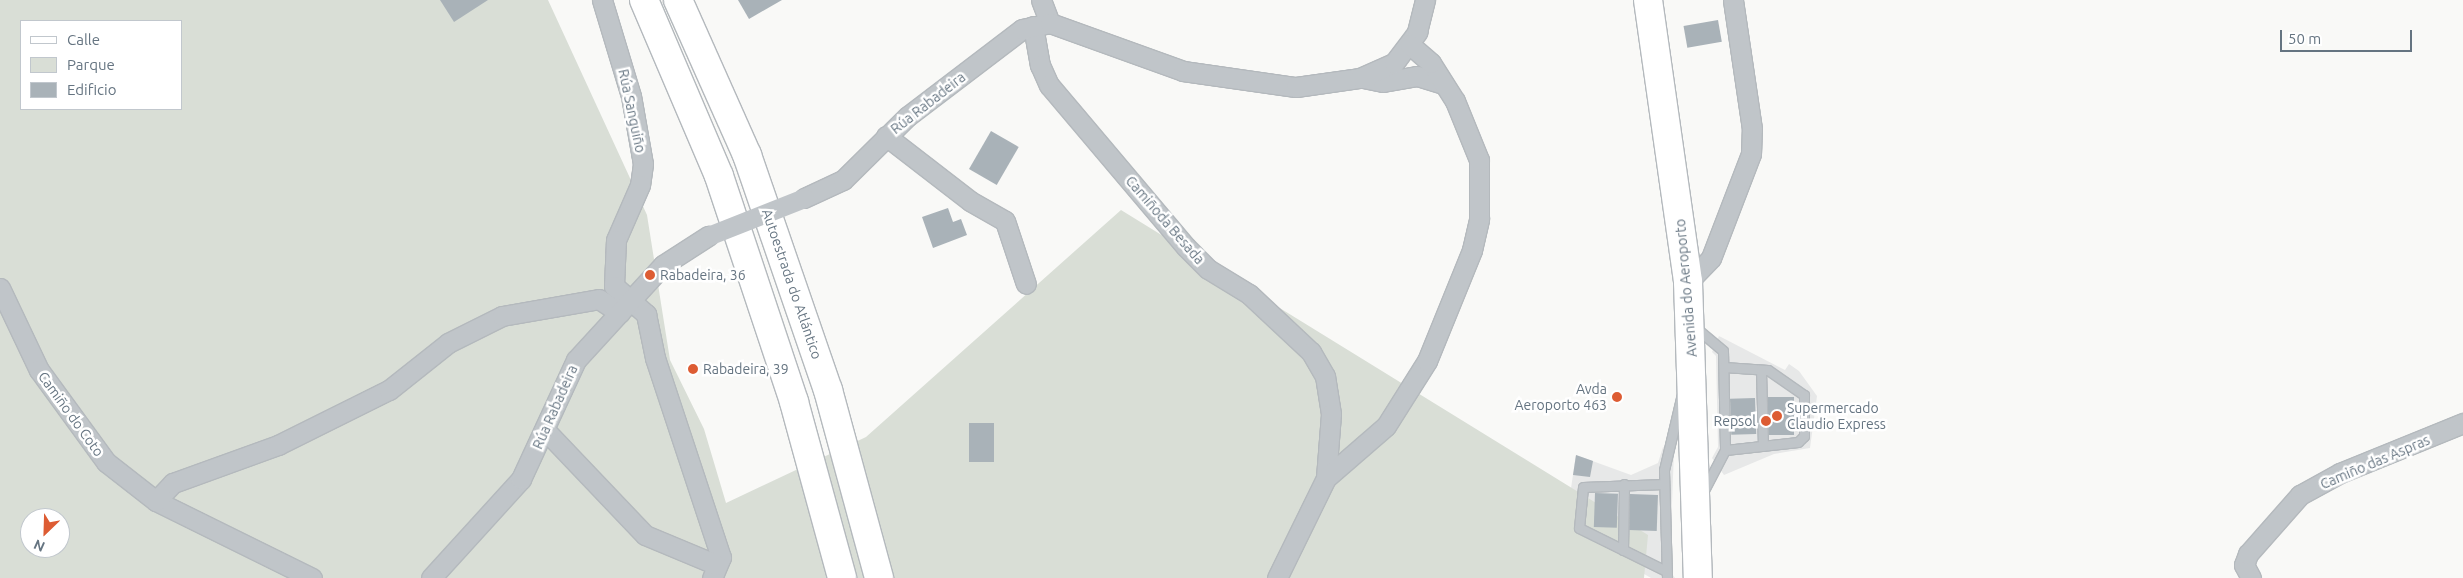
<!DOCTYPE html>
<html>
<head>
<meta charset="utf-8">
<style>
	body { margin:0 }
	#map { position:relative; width:2463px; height:578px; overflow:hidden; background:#f9f9f7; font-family:Ubuntu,sans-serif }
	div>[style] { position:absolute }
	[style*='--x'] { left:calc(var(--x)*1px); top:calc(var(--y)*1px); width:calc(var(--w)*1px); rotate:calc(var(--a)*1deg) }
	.built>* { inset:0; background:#e7e8e8 }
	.green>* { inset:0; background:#d9ded6 }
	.building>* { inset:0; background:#a9b2b8; transform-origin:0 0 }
	.roads { filter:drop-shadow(1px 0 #b4b9bd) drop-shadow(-1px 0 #b4b9bd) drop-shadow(0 1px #b4b9bd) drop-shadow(0 -1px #b4b9bd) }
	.service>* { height:9px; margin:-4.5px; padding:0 4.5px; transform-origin:4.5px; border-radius:4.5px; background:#c0c5c9 }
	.minor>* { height:19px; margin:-9.5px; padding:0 9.5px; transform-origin:9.5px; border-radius:9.5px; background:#c0c5c9 }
	.primary>* { height:28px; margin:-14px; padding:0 14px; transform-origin:14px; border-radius:14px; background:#fff }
	.motorway>* { height:28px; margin:-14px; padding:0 14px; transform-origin:14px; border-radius:14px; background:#fff }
	.minor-bridge>* { height:19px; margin:-9.5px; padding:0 9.5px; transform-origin:9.5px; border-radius:9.5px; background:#c0c5c9 }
	.dots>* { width:14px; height:14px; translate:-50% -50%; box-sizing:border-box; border:2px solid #fff; border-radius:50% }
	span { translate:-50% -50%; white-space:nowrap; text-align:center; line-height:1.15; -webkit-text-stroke:5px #fff; paint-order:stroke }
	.street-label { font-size:14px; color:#657481 }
	.poi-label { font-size:14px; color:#657481 }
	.left { translate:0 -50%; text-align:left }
	.right { translate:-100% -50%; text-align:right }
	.legend { position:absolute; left:20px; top:20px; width:162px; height:90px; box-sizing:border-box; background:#fff; border:1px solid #c1c7cd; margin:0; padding:6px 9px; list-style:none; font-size:15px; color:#657481 }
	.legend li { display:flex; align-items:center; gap:10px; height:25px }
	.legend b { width:25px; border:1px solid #c1c7cd }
	.north { position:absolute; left:20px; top:508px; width:50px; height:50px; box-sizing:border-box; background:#fff; border:1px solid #c1c7cd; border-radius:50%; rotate:204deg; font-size:14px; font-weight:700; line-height:20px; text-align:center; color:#657481 }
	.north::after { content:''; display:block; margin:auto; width:18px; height:22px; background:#dd5c33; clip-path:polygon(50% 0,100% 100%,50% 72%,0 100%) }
	.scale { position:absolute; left:2280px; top:30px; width:132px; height:22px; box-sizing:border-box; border:2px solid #657481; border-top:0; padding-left:6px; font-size:15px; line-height:18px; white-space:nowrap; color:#657481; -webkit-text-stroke:4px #fff; paint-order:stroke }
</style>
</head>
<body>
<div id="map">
	<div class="built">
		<div style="clip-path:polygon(1719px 336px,1785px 370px,1789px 364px,1799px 371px,1817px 396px,1810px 448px,1774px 454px,1724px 475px,1712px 458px,1718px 447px,1716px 356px,1712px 352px)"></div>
		<div style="clip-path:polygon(1663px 447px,1674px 451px,1670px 556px,1663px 561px,1675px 578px,1651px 578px,1565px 528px,1576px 455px,1631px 475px,1658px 463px)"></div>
	</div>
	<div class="green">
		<div style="clip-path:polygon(evenodd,0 0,548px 0,647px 215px,670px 360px,704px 429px,726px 503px,866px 437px,1121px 210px,1648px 535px,1644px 578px,0 578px,0 0,21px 21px,181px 21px,181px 109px,21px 109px,21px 21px,0 0,30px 518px,60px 518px,60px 548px,30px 548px,30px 518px)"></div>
	</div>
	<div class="building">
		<div style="clip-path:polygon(440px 0,488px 0,454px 22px)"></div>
		<div style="clip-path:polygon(738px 0,782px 0,749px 19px)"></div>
		<div style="left:1718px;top:20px;width:22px;height:35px;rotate:80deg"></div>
		<div style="left:991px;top:131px;width:32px;height:44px;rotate:30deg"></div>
		<div style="clip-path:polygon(948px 208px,953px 222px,961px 219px,967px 235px,933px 248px,922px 217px)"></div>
		<div style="left:1794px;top:397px;width:38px;height:26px;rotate:90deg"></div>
		<div style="left:1755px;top:398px;width:36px;height:25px;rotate:88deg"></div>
		<div style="left:994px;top:423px;width:39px;height:25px;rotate:90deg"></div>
		<div style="clip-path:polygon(1576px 455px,1593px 461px,1590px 477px,1573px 475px)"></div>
		<div style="left:1595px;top:493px;width:23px;height:34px;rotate:2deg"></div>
		<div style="left:1630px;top:494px;width:28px;height:36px;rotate:2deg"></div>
	</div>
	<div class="roads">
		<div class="service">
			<div style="--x:1696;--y:328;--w:35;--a:40"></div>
			<div style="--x:1723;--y:351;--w:99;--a:88.8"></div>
			<div style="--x:1725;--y:450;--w:47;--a:117.6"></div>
			<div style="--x:1724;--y:367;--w:44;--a:3.9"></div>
			<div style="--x:1768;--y:370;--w:44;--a:34.8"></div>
			<div style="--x:1804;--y:395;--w:41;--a:90"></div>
			<div style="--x:1804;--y:436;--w:8;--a:135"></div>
			<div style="--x:1798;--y:442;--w:73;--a:173.7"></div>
			<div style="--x:1761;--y:370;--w:76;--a:88.5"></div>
			<div style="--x:1623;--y:550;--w:66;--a:-89.1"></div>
			<div style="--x:1664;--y:570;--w:95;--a:-153.7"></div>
			<div style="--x:1579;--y:528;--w:41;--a:-84.4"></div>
			<div style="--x:1583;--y:487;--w:81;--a:-2.1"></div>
			<div style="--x:1667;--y:578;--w:108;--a:-91.6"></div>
			<div style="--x:1664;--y:470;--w:78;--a:-76.7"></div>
		</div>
		<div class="minor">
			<div style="--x:602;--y:0;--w:100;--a:73.2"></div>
			<div style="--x:631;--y:96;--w:69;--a:80"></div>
			<div style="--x:643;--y:164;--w:21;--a:98"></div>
			<div style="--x:640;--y:185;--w:60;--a:113.6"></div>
			<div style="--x:616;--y:240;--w:46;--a:92.5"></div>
			<div style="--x:614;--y:286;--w:43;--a:41.2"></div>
			<div style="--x:646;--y:314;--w:45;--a:78.4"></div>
			<div style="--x:655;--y:358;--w:210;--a:71.7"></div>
			<div style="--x:721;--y:557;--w:23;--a:113"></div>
			<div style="--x:1041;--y:0;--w:25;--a:69"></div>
			<div style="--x:1033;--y:26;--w:40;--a:80"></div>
			<div style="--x:1040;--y:65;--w:22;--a:66"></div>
			<div style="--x:1049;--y:85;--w:212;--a:49.8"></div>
			<div style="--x:1186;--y:247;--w:31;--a:45"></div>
			<div style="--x:1208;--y:269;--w:48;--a:31.4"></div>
			<div style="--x:1249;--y:294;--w:85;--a:43.1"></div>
			<div style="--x:1311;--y:352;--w:28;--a:60"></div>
			<div style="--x:1325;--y:376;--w:38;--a:81"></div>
			<div style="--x:1331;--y:414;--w:64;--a:94.5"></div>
			<div style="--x:1363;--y:78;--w:20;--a:11"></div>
			<div style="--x:1383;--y:82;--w:35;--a:-10"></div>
			<div style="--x:1417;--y:76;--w:28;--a:17"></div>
			<div style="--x:886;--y:136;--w:106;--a:37.7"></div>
			<div style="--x:970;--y:201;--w:40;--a:29.7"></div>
			<div style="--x:1005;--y:221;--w:66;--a:71.6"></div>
			<div style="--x:804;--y:198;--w:43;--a:-24.8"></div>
			<div style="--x:843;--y:180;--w:91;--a:-44.6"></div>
			<div style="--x:908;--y:116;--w:143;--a:-37.3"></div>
			<div style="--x:1022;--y:29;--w:29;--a:-12"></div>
			<div style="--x:1050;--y:23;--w:141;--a:19.8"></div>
			<div style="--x:1183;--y:71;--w:114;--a:8.1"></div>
			<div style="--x:1296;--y:87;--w:65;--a:-8"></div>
			<div style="--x:1360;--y:78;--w:37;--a:-24"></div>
			<div style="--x:1394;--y:63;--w:39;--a:-53"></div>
			<div style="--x:1417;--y:32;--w:33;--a:-76"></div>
			<div style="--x:1688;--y:282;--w:33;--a:-46"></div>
			<div style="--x:1711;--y:258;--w:111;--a:-69"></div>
			<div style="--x:1751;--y:154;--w:25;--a:-88"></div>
			<div style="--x:1752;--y:129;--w:130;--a:-98.4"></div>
			<div style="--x:0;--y:288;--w:91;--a:64.6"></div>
			<div style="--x:39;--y:370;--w:114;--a:53.9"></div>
			<div style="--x:106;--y:462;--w:63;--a:38"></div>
			<div style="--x:156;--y:501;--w:174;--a:26.3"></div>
			<div style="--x:545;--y:430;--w:145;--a:46.4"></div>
			<div style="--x:645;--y:535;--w:78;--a:22.6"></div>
			<div style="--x:156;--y:501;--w:25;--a:-47"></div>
			<div style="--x:173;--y:483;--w:112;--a:-19.9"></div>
			<div style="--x:278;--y:445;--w:124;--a:-26.4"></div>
			<div style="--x:389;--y:390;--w:75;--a:-38.5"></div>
			<div style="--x:448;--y:343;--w:60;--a:-26.6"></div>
			<div style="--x:502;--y:316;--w:98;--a:-9.9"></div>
			<div style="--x:599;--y:299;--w:25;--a:34"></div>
			<div style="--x:431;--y:578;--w:134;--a:-47.7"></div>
			<div style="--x:521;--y:479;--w:131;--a:-65.2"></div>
			<div style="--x:576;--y:360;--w:129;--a:-47.5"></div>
			<div style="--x:663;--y:265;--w:54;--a:-32.8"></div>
			<div style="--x:1277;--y:578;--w:111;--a:-63.9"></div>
			<div style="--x:1326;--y:478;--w:79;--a:-40.9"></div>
			<div style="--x:1386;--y:426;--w:77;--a:-57.8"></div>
			<div style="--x:1427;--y:361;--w:120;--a:-67.9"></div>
			<div style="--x:1472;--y:250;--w:32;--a:-77"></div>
			<div style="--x:1479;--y:219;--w:59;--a:-90"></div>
			<div style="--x:1479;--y:160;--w:64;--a:-112.1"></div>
			<div style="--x:1455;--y:101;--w:45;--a:-122.3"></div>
			<div style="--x:1431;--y:63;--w:28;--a:-139"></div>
			<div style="--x:2251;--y:578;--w:15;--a:-118"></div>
			<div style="--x:2244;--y:565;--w:12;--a:-70"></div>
			<div style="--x:2248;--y:554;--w:79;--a:-48.6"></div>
			<div style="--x:2300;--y:495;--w:46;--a:-28.8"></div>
			<div style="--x:2340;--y:473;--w:133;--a:-22.1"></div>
		</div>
		<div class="primary">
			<div style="--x:1648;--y:0;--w:285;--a:81.9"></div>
			<div style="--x:1688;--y:282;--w:296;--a:88.1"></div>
		</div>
		<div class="motorway">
			<div style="--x:644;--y:0;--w:191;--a:66.9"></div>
			<div style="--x:719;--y:176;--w:238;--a:71.6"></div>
			<div style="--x:794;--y:402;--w:182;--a:74.7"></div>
			<div style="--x:678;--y:0;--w:170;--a:66"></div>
			<div style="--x:747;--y:155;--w:249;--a:71"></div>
			<div style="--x:828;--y:390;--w:195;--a:74.8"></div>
		</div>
	</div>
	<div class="minor-bridge">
		<div style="--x:708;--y:236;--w:103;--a:-21.6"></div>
	</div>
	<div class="dots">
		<div style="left:650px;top:275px;background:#dd5c33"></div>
		<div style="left:693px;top:369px;background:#dd5c33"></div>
		<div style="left:1617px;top:397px;background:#dd5c33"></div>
		<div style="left:1777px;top:416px;background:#dd5c33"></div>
		<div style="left:1766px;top:421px;background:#dd5c33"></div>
	</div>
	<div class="street-label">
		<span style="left:928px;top:103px;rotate:-38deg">Rúa Rabadeira</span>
		<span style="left:632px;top:111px;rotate:78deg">Rúa Sanguiño</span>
		<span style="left:1165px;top:220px;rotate:49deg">Camiñoda Besada</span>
		<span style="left:792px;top:284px;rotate:71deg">Autoestrada do Atlántico</span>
		<span style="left:1686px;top:288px;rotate:-95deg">Avenida do Aeroporto</span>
		<span style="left:555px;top:407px;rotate:-66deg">Rúa Rabadeira</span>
		<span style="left:71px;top:414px;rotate:54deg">Camiño do Coto</span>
		<span style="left:2375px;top:462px;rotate:-23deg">Camiño das Aspras</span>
	</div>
	<div class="poi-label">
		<span class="left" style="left:660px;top:275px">Rabadeira, 36</span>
		<span class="left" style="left:703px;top:369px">Rabadeira, 39</span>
		<span class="right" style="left:1607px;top:397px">Avda<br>Aeroporto 463</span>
		<span class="left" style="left:1787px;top:416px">Supermercado<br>Claudio Express</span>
		<span class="right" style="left:1756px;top:421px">Repsol</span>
	</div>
	<ul class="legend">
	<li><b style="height:6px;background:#fff"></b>Calle</li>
	<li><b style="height:14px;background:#d9ded6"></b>Parque</li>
	<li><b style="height:14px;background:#a9b2b8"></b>Edificio</li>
	</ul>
	<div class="north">N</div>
	<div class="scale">50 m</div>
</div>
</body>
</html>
